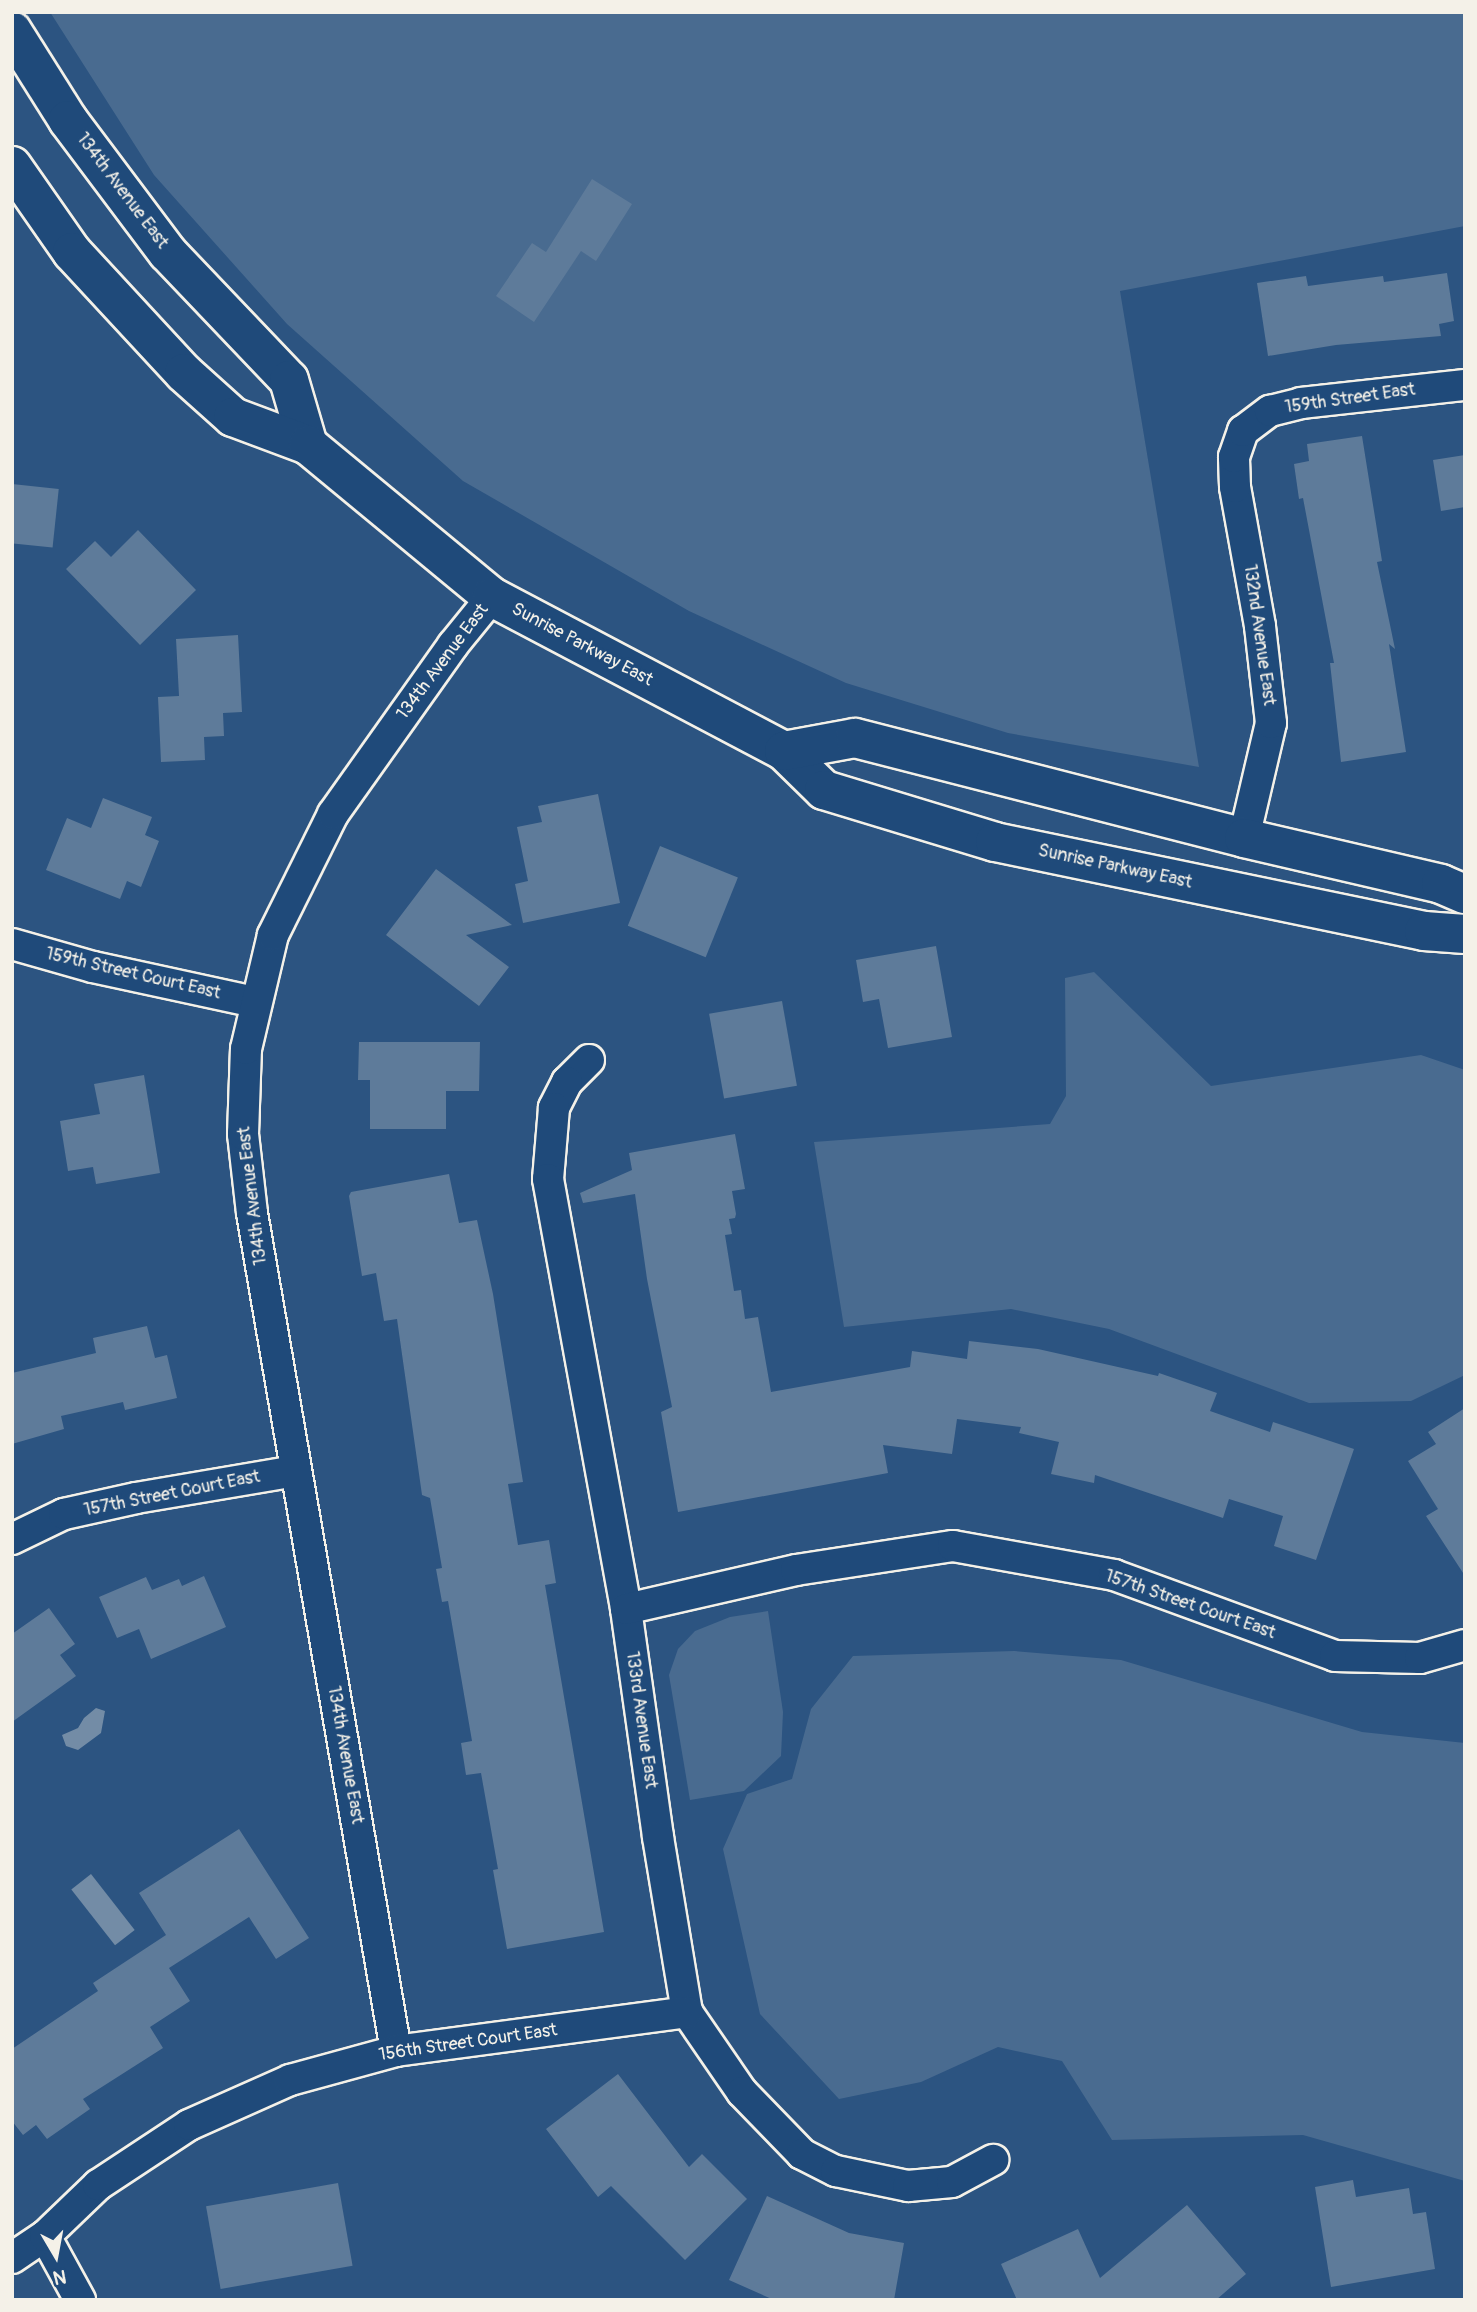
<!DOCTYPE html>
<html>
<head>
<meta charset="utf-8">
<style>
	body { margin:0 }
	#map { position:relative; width:1477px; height:2312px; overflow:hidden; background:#2c5481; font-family:Pangolin,sans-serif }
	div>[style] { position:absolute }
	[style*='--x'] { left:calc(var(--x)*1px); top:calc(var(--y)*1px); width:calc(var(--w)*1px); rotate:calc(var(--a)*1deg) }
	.green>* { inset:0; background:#496b90 }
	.water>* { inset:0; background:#738ca6; transform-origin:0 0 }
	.building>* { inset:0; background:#5e7b9a; transform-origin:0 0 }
	.roads { filter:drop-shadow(2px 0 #f4f1e8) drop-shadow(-2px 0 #f4f1e8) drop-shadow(0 2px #f4f1e8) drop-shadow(0 -2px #f4f1e8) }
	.street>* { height:30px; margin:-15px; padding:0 15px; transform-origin:15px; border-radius:15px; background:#1f4a7a }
	.secondary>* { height:38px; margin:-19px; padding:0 19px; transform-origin:19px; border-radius:19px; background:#1f4a7a }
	span { translate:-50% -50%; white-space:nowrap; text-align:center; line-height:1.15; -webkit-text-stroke:5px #1f4a7a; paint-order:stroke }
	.street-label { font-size:18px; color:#f4f1e8 }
	.frame { position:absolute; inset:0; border:14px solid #f4f1e8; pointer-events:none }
	.north { position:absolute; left:21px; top:2221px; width:70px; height:70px; -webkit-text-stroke:5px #1f4a7a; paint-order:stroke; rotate:170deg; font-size:19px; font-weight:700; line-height:28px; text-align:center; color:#f4f1e8 }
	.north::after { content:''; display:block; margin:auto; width:24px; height:32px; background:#f4f1e8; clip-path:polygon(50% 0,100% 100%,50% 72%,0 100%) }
</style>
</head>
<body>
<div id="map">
	<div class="green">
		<div style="clip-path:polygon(50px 12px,1465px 12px,1465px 226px,1120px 291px,1199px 767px,1008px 733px,846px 683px,689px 611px,463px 481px,287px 324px,154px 175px)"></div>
		<div style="clip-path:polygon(1094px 972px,1211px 1086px,1421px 1055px,1465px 1070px,1465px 1375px,1411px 1401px,1309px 1403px,1109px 1329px,1011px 1309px,844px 1327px,814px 1142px,1050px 1124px,1066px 1096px,1065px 978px)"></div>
		<div style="clip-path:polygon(768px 1611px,783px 1712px,781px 1756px,744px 1791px,690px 1800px,669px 1675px,678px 1649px,695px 1631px,730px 1617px)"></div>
		<div style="clip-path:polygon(1014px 1651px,1121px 1660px,1362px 1732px,1465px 1743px,1465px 2181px,1303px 2135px,1112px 2140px,1062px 2061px,998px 2047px,921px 2082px,839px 2099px,760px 2014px,723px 1849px,747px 1794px,792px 1779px,811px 1709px,853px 1656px)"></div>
	</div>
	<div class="water">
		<div style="clip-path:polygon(96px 1708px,105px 1711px,101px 1733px,78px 1750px,66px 1746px,62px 1735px,78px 1728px,84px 1718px)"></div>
		<div style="left:91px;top:1874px;width:71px;height:25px;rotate:52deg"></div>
	</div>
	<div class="building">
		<div style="clip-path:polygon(592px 179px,632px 204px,596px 261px,581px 251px,534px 322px,496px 296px,532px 243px,546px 252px)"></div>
		<div style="clip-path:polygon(1447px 273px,1454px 321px,1439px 324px,1441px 336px,1336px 345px,1268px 356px,1257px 283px,1306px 276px,1308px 286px,1383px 276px,1384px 282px)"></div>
		<div style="clip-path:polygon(1362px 436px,1382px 561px,1377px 562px,1395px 649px,1389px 644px,1406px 752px,1341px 762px,1330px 663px,1334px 663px,1303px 498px,1299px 499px,1294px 464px,1309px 461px,1307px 444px)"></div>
		<div style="clip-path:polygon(1465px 455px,1465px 507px,1441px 511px,1433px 460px)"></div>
		<div style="left:12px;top:484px;width:47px;height:59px;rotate:6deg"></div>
		<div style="clip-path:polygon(138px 530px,196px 590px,140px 645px,66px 569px,95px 541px,111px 557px)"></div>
		<div style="clip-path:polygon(238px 635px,242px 712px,223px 713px,224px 736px,204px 737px,205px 760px,161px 762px,158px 697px,179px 696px,176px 639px)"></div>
		<div style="clip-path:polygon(598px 794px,620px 903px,523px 923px,515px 884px,528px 881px,517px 827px,542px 822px,538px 806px)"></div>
		<div style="clip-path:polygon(103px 798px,152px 817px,145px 835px,159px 841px,141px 887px,127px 881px,120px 899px,46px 870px,67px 818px,91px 828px)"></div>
		<div style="left:660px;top:846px;width:84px;height:86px;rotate:22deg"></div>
		<div style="clip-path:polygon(436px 869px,512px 925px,466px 935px,509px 967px,479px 1006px,386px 935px)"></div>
		<div style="clip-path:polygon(936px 946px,952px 1037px,888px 1048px,879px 999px,863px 1002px,856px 960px)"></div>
		<div style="left:782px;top:1001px;width:86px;height:74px;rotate:80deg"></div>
		<div style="clip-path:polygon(359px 1042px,480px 1042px,479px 1091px,446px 1091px,446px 1129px,370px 1129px,370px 1080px,358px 1080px)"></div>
		<div style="clip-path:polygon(144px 1075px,160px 1173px,96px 1184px,93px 1167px,68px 1171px,60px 1121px,100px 1114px,94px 1084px)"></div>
		<div style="clip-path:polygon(735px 1134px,745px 1189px,732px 1191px,736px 1214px,735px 1218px,729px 1219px,732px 1234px,725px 1235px,734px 1291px,741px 1290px,745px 1319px,758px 1317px,771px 1392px,910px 1367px,912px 1351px,967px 1359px,969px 1341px,1038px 1349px,1158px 1376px,1159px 1373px,1217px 1393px,1210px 1411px,1270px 1432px,1273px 1422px,1354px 1449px,1316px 1560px,1274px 1546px,1283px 1516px,1229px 1499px,1223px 1518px,1095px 1475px,1094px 1483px,1051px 1474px,1059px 1442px,1019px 1433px,1021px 1427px,957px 1419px,952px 1454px,883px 1445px,888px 1473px,678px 1512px,661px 1412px,672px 1407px,647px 1279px,635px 1194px,583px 1203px,580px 1193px,632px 1170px,629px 1153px)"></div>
		<div style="clip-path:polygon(449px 1174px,459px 1223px,477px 1220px,493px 1294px,523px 1482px,508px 1484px,518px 1545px,549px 1540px,556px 1583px,545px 1585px,604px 1932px,507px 1949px,493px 1870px,498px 1869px,481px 1773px,466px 1775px,461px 1743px,472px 1741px,448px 1601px,442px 1602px,436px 1569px,442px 1568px,430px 1498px,422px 1495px,397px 1319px,384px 1321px,376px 1273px,362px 1276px,349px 1196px,351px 1192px)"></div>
		<div style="clip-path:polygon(147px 1326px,155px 1358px,167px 1355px,177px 1398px,125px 1410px,123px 1402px,61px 1416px,64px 1429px,12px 1444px,12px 1373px,96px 1353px,93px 1338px)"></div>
		<div style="clip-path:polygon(1465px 1408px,1465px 1576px,1426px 1516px,1438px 1509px,1408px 1461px,1436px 1444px,1428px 1432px)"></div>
		<div style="clip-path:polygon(204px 1576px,226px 1627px,151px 1659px,139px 1629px,117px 1638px,99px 1597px,146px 1577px,152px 1590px,179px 1579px,182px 1586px)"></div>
		<div style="clip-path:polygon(49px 1608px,75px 1644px,60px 1655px,76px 1676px,12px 1722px,12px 1634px)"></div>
		<div style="clip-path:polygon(239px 1829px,309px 1938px,276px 1959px,249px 1917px,169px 1968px,190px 2001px,150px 2027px,163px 2048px,83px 2099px,90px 2109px,47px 2139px,36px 2125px,23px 2135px,12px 2121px,12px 2049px,98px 1991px,93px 1983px,166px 1935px,139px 1893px)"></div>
		<div style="clip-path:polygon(618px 2074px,689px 2167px,702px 2154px,747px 2199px,685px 2260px,611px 2186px,598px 2197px,546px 2129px)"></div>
		<div style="clip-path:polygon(1353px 2180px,1356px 2197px,1409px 2188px,1413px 2214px,1426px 2212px,1435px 2269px,1331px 2287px,1315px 2187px)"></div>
		<div style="left:338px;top:2183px;width:84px;height:134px;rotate:80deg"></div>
		<div style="clip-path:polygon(767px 2196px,849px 2233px,904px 2243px,894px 2300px,774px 2300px,729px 2280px)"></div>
		<div style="clip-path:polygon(1187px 2205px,1246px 2274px,1216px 2300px,1017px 2300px,1001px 2264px,1078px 2229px,1100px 2278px)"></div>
	</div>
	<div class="roads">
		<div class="street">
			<div style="--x:1244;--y:838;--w:118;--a:-76.8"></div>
			<div style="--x:1271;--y:723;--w:98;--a:-96.5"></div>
			<div style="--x:1260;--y:626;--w:141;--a:-100.2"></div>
			<div style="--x:1235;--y:487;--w:30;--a:-92"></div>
			<div style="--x:1234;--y:457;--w:28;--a:-71"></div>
			<div style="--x:1243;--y:431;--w:34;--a:-37"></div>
			<div style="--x:1270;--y:411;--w:32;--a:-14"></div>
			<div style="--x:1301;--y:403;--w:165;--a:-6.3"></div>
			<div style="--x:12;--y:944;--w:84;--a:15.9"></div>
			<div style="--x:93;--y:967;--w:166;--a:12.2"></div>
			<div style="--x:589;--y:1060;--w:31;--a:135"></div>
			<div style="--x:567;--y:1082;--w:29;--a:117"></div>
			<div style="--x:554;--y:1108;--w:71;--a:94.8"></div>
			<div style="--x:548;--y:1179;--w:437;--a:79.7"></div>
			<div style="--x:626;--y:1609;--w:230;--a:82"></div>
			<div style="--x:658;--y:1837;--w:177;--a:80.6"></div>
			<div style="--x:687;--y:2012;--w:97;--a:55.5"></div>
			<div style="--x:742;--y:2092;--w:86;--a:45.9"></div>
			<div style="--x:802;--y:2154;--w:38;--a:27"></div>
			<div style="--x:836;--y:2171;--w:74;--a:11.8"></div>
			<div style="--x:908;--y:2186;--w:44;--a:-5.2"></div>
			<div style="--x:952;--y:2182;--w:47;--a:-28.2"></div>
			<div style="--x:12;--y:1539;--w:58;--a:-25.7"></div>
			<div style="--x:64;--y:1514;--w:74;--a:-12.5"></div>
			<div style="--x:136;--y:1498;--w:161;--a:-9.6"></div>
			<div style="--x:626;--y:1609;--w:174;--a:-12.9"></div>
			<div style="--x:796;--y:1570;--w:159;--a:-8.7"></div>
			<div style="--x:953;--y:1546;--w:164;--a:10.2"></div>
			<div style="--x:1114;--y:1575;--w:235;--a:20.1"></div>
			<div style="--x:1335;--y:1656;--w:85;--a:1.3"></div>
			<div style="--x:1420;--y:1658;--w:47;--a:-16.1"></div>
			<div style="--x:396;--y:2051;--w:850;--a:-99.75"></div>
			<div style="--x:252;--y:1213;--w:80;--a:-96.5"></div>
			<div style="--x:243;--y:1134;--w:85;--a:-88"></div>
			<div style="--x:246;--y:1049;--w:117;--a:-76.7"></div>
			<div style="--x:273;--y:935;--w:135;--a:-63.6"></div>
			<div style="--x:333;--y:814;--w:207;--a:-54.6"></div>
			<div style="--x:453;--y:645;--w:62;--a:-50.9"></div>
			<div style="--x:45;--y:2236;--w:73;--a:61.3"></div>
			<div style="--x:12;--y:2258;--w:40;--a:-34"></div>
			<div style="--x:45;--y:2236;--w:74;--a:-43.9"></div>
			<div style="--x:98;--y:2185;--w:109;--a:-33.4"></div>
			<div style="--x:189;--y:2125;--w:111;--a:-24"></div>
			<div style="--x:290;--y:2080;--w:110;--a:-15.3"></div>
			<div style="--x:396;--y:2051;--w:294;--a:-7.6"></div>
		</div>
		<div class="secondary">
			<div style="--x:12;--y:31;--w:105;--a:57.8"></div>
			<div style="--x:68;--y:120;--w:166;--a:53.1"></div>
			<div style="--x:168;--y:253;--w:175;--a:46.4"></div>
			<div style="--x:289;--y:380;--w:68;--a:73.7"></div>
			<div style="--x:12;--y:166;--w:105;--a:55.1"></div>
			<div style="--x:72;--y:252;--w:165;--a:47.2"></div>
			<div style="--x:184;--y:373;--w:66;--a:41.9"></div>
			<div style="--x:233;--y:417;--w:80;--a:20.5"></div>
			<div style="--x:308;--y:445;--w:239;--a:39.6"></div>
			<div style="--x:492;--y:597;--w:330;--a:27.8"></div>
			<div style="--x:784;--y:751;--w:56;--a:44.3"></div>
			<div style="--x:824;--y:790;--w:179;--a:16.9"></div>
			<div style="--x:995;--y:842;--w:438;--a:11.7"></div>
			<div style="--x:1424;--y:931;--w:41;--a:4.2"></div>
			<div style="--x:784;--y:751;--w:72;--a:-10.4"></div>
			<div style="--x:855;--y:738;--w:402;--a:14.4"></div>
			<div style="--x:1244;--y:838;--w:202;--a:13.1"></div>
			<div style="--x:1441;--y:884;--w:26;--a:23"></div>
		</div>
	</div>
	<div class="street-label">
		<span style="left:122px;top:191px;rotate:53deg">134th Avenue East</span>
		<span style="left:1350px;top:399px;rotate:-8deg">159th Street East</span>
		<span style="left:1259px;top:635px;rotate:82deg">132nd Avenue East</span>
		<span style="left:582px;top:645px;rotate:28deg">Sunrise Parkway East</span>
		<span style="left:443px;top:662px;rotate:-53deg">134th Avenue East</span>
		<span style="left:1115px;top:867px;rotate:12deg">Sunrise Parkway East</span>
		<span style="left:133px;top:974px;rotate:13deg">159th Street Court East</span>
		<span style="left:253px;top:1196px;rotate:-97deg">134th Avenue East</span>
		<span style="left:172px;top:1494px;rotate:-11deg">157th Street Court East</span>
		<span style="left:1190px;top:1605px;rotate:19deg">157th Street Court East</span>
		<span style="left:641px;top:1720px;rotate:82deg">133rd Avenue East</span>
		<span style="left:345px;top:1755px;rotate:80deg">134th Avenue East</span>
		<span style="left:468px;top:2043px;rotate:-8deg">156th Street Court East</span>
	</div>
	<div class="frame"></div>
	<div class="north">N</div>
</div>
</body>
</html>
